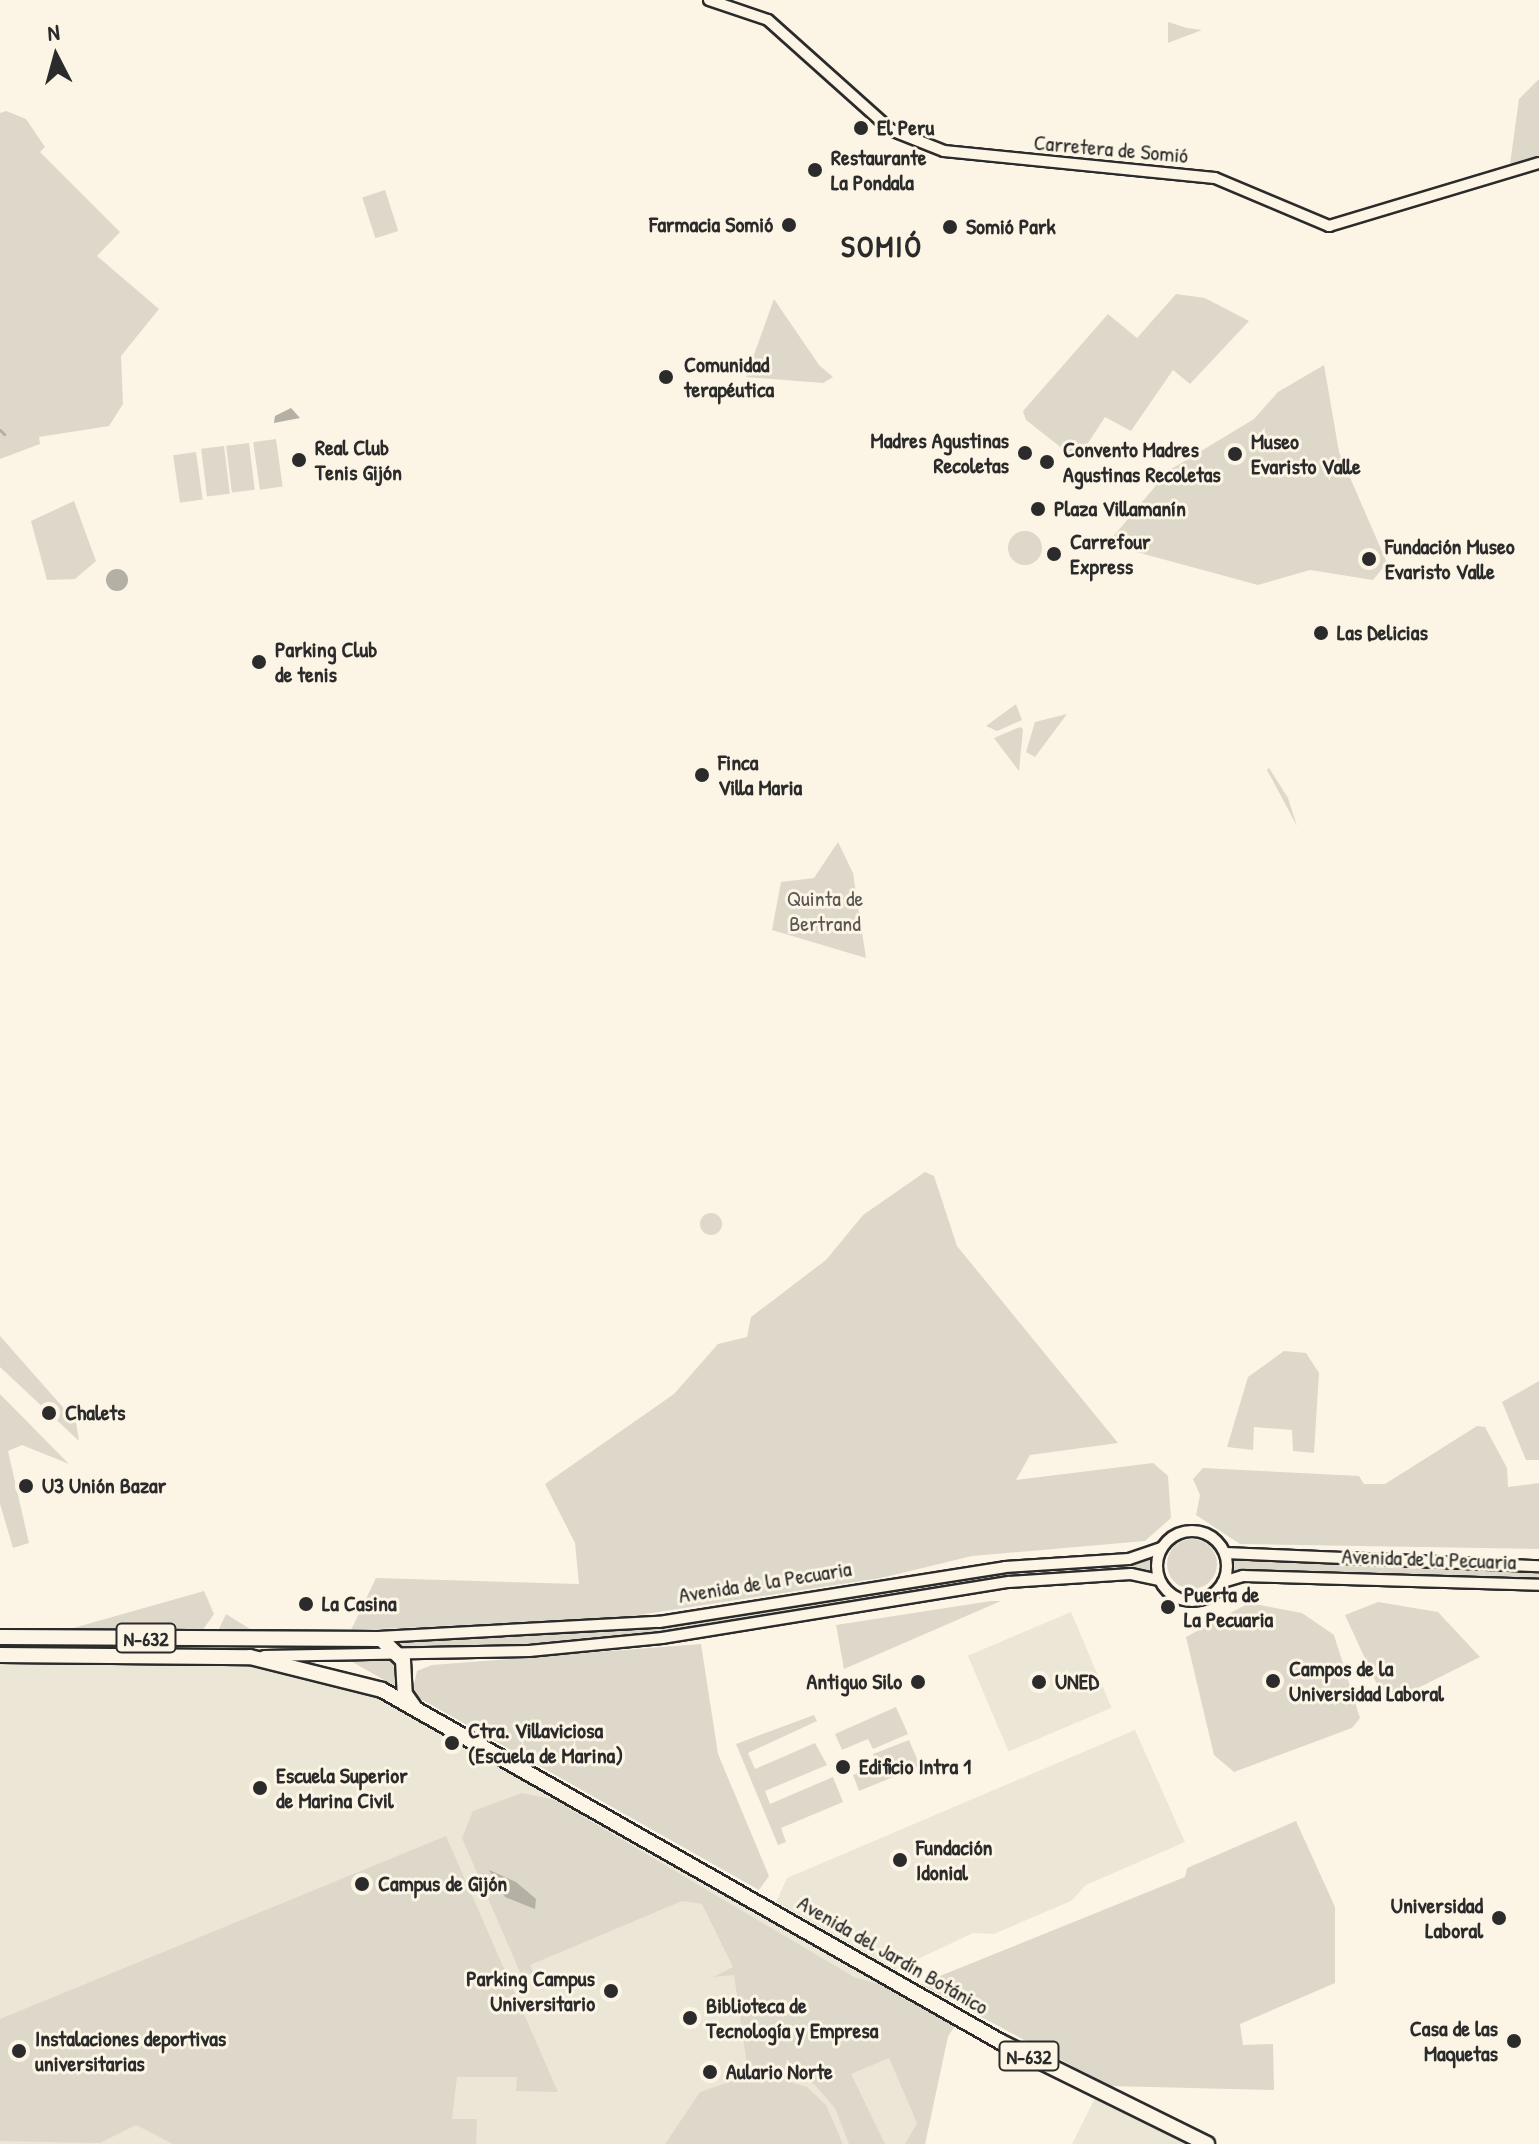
<!DOCTYPE html>
<html>
<head>
<meta charset="utf-8">
<style>
	body { margin:0 }
	#map { position:relative; width:1539px; height:2144px; overflow:hidden; background:#fcf5e5; font-family:"Patrick Hand",sans-serif }
	div>[style] { position:absolute }
	[style*='--x'] { left:calc(var(--x)*1px); top:calc(var(--y)*1px); width:calc(var(--w)*1px); rotate:calc(var(--a)*1deg) }
	.built>* { inset:0; background:#ece6d7; transform-origin:0 0 }
	.green>* { inset:0; background:#ded8ca; transform-origin:0 0 }
	.round { border-radius:50% }
	.water>* { inset:0; background:#b4b0a5 }
	.stream>* { height:3px; margin:-1.5px; padding:0 1.5px; transform-origin:1.5px; border-radius:1.5px; background:#b4b0a5 }
	.roads { filter:drop-shadow(2px 0 #2b2b2b) drop-shadow(-2px 0 #2b2b2b) drop-shadow(0 2px #2b2b2b) drop-shadow(0 -2px #2b2b2b) }
	.secondary>* { height:10px; margin:-5px; padding:0 5px; transform-origin:5px; border-radius:5px; background:#fcf5e5 }
	.secondary>.ring { margin:-5px; padding:0; box-sizing:content-box; background:none; border:10px solid #fcf5e5; border-radius:50% }
	.highway>* { height:14px; margin:-7px; padding:0 7px; transform-origin:7px; border-radius:7px; background:#fcf5e5 }
	.dots>* { width:22px; height:22px; translate:-50% -50%; box-sizing:border-box; border:4px solid #fcf5e5; border-radius:50% }
	span { translate:-50% -50%; white-space:nowrap; text-align:center; line-height:1.15; -webkit-text-stroke:6px #fcf5e5; paint-order:stroke }
	.shield-label span { padding:2px 6px; background:#fcf5e5; border:2px solid; border-radius:6px; -webkit-text-stroke-width:0 }
	.shield-label { font-size:20px; color:#2b2b2b; font-weight:700 }
	.poi-label { font-size:22px; color:#2b2b2b; font-weight:700 }
	.left { translate:0 -50%; text-align:left }
	.right { translate:-100% -50%; text-align:right }
	.street-label { font-size:22px; color:#2b2b2b }
	.park-label { font-size:22px; color:#585653 }
	.district-label { font-size:30px; color:#2b2b2b; font-weight:700; letter-spacing:2px }
	.north { position:absolute; left:16px; top:16px; width:80px; height:80px; -webkit-text-stroke:6px #fcf5e5; paint-order:stroke; rotate:354deg; font-size:22px; font-weight:700; line-height:32px; text-align:center; color:#2b2b2b }
	.north::after { content:''; display:block; margin:auto; width:28px; height:36px; background:#2b2b2b; clip-path:polygon(50% 0,100% 100%,50% 72%,0 100%) }
</style>
</head>
<body>
<div id="map">
	<div class="built">
		<div style="left:1071px;top:1612px;width:104px;height:112px;rotate:67deg"></div>
		<div style="clip-path:polygon(0 1655px,250px 1657px,382px 1690px,960px 2019px,948px 2036px,925px 2144px,0 2144px)"></div>
		<div style="clip-path:polygon(1135px 1730px,1185px 1842px,1086px 1885px,1071px 1901px,994px 1934px,973px 1933px,895px 1970px,776px 1902px,787px 1878px)"></div>
		<div style="clip-path:polygon(1099px 2090px,1207px 2144px,1072px 2144px)"></div>
	</div>
	<div class="green">
		<div style="clip-path:polygon(1168px 22px,1187px 28px,1202px 30px,1168px 43px)"></div>
		<div style="clip-path:polygon(1539px 79px,1539px 156px,1510px 164px,1519px 99px)"></div>
		<div style="clip-path:polygon(6px 111px,26px 119px,45px 147px,40px 152px,120px 232px,97px 256px,159px 309px,121px 356px,123px 404px,109px 426px,39px 437px,40px 444px,0 459px,0 113px)"></div>
		<div style="left:385px;top:190px;width:43px;height:24px;rotate:72deg"></div>
		<div style="clip-path:polygon(1176px 294px,1205px 298px,1249px 321px,1190px 384px,1173px 370px,1131px 431px,1105px 417px,1077px 460px,1026px 420px,1023px 411px,1108px 314px,1137px 338px)"></div>
		<div style="clip-path:polygon(774px 299px,819px 365px,833px 377px,823px 383px,746px 377px)"></div>
		<div style="clip-path:polygon(1324px 365px,1339px 452px,1387px 563px,1373px 580px,1310px 570px,1258px 585px,1107px 544px,1168px 471px,1254px 419px,1278px 392px)"></div>
		<div style="left:276px;top:439px;width:48px;height:23px;rotate:82deg"></div>
		<div style="left:249px;top:443px;width:47px;height:23px;rotate:83deg"></div>
		<div style="left:224px;top:446px;width:48px;height:23px;rotate:83deg"></div>
		<div style="left:196px;top:452px;width:48px;height:23px;rotate:82deg"></div>
		<div style="clip-path:polygon(74px 501px,96px 561px,75px 579px,47px 580px,31px 521px)"></div>
		<div class="round" style="left:1008px;top:531px;width:34px;height:34px"></div>
		<div style="clip-path:polygon(1016px 704px,1022px 720px,997px 731px,986px 726px)"></div>
		<div style="clip-path:polygon(1067px 714px,1035px 757px,1026px 752px,1035px 722px)"></div>
		<div style="clip-path:polygon(1020px 727px,1023px 729px,1019px 771px,994px 738px)"></div>
		<div style="clip-path:polygon(1269px 768px,1288px 798px,1297px 826px,1267px 770px)"></div>
		<div style="clip-path:polygon(838px 842px,853px 873px,866px 958px,772px 930px,781px 882px,814px 878px)"></div>
		<div style="clip-path:polygon(925px 1172px,934px 1176px,957px 1246px,1118px 1443px,1030px 1455px,1016px 1480px,1153px 1463px,1168px 1476px,1171px 1518px,1145px 1541px,972px 1556px,881px 1578px,606px 1620px,351px 1630px,376px 1578px,579px 1584px,575px 1543px,545px 1484px,674px 1394px,718px 1344px,747px 1337px,751px 1317px,826px 1260px,863px 1215px)"></div>
		<div class="round" style="left:700px;top:1213px;width:22px;height:22px"></div>
		<div style="clip-path:polygon(0 1336px,76px 1422px,79px 1441px,0 1367px)"></div>
		<div style="clip-path:polygon(1284px 1351px,1306px 1353px,1319px 1373px,1314px 1453px,1293px 1451px,1292px 1430px,1254px 1427px,1253px 1450px,1227px 1447px,1248px 1377px)"></div>
		<div style="clip-path:polygon(1539px 1381px,1539px 1460px,1526px 1460px,1502px 1402px)"></div>
		<div style="clip-path:polygon(0 1394px,69px 1464px,22px 1445px,8px 1451px,29px 1543px,13px 1548px,0 1504px)"></div>
		<div style="clip-path:polygon(1477px 1426px,1485px 1427px,1507px 1468px,1508px 1487px,1539px 1483px,1539px 1549px,1240px 1544px,1196px 1515px,1200px 1495px,1193px 1479px,1203px 1468px,1359px 1476px,1364px 1484px,1385px 1484px)"></div>
		<div class="round" style="left:1167px;top:1539px;width:50px;height:50px"></div>
		<div style="clip-path:polygon(1161px 1548px,1159px 1580px,1009px 1582px,529px 1651px,322px 1656px,291px 1637px,659px 1622px,906px 1581px,1129px 1559px)"></div>
		<div style="clip-path:polygon(1225px 1553px,1539px 1566px,1539px 1585px,1243px 1576px,1223px 1582px)"></div>
		<div style="clip-path:polygon(204px 1591px,214px 1614px,202px 1631px,63px 1631px)"></div>
		<div style="clip-path:polygon(991px 1601px,1001px 1601px,844px 1669px,836px 1625px)"></div>
		<div style="clip-path:polygon(1378px 1602px,1438px 1612px,1480px 1657px,1386px 1704px,1345px 1615px)"></div>
		<div style="clip-path:polygon(1249px 1603px,1302px 1613px,1334px 1635px,1360px 1718px,1352px 1728px,1234px 1772px,1214px 1755px,1186px 1637px)"></div>
		<div style="clip-path:polygon(226px 1614px,258px 1634px,217px 1633px)"></div>
		<div style="left:0;top:1642px;width:275px;height:5px"></div>
		<div style="clip-path:polygon(701px 1644px,718px 1754px,769px 1876px,759px 1890px,412px 1694px,417px 1671px,432px 1665px)"></div>
		<div style="clip-path:polygon(400px 1659px,399px 1684px,393px 1685px,349px 1660px)"></div>
		<div style="clip-path:polygon(896px 1707px,908px 1734px,873px 1749px,868px 1739px,842px 1750px,835px 1734px)"></div>
		<div style="clip-path:polygon(814px 1715px,817px 1721px,748px 1753px,755px 1769px,815px 1743px,827px 1765px,765px 1791px,770px 1804px,833px 1777px,843px 1802px,781px 1828px,786px 1842px,778px 1845px,736px 1744px)"></div>
		<div style="clip-path:polygon(909px 1740px,920px 1766px,859px 1791px,853px 1775px,877px 1765px,873px 1754px)"></div>
		<div style="clip-path:polygon(522px 1793px,555px 1800px,854px 1977px,875px 1983px,883px 1974px,960px 2019px,948px 2036px,925px 2144px,905px 2144px,917px 2123px,889px 2058px,851px 2074px,885px 2144px,849px 2144px,835px 2108px,814px 2084px,783px 2069px,747px 2065px,734px 1975px,713px 1977px,733px 1967px,702px 1904px,682px 1901px,530px 1965px,533px 1972px,522px 1977px,462px 1838px,473px 1811px)"></div>
		<div style="clip-path:polygon(1296px 1821px,1335px 1907px,1335px 1983px,1240px 2024px,1243px 2045px,1273px 2044px,1274px 2090px,1110px 2086px,920px 1984px,1185px 1877px,1187px 1868px)"></div>
		<div style="clip-path:polygon(446px 1836px,558px 2092px,516px 2091px,517px 2077px,457px 2077px,452px 2119px,477px 2119px,476px 2144px,173px 2144px,136px 2125px,100px 2143px,0 2141px,0 2019px)"></div>
		<div style="clip-path:polygon(758px 2072px,807px 2087px,826px 2105px,843px 2144px,665px 2144px,700px 2092px)"></div>
	</div>
	<div class="water">
		<div style="clip-path:polygon(291px 408px,300px 418px,274px 423px,275px 416px)"></div>
		<div class="round" style="left:106px;top:569px;width:22px;height:22px"></div>
		<div style="clip-path:polygon(489px 1870px,516px 1882px,536px 1899px,535px 1909px,505px 1897px)"></div>
	</div>
	<div class="stream">
		<div style="--x:0;--y:430;--w:6;--a:45"></div>
	</div>
	<div class="roads">
		<div class="secondary">
			<div style="--x:709;--y:0;--w:62;--a:18.7"></div>
			<div style="--x:768;--y:20;--w:165;--a:41.8"></div>
			<div style="--x:891;--y:130;--w:57;--a:21.6"></div>
			<div style="--x:944;--y:151;--w:272;--a:5.7"></div>
			<div style="--x:1215;--y:178;--w:124;--a:22.8"></div>
			<div style="--x:1329;--y:226;--w:219;--a:-16.7"></div>
			<div class="ring" style="left:1157px;top:1531px;width:60px;height:60px"></div>
			<div style="--x:1225;--y:1553;--w:314;--a:2.4"></div>
			<div style="--x:1223;--y:1582;--w:21;--a:-17"></div>
			<div style="--x:1243;--y:1576;--w:296;--a:1.7"></div>
			<div style="--x:378;--y:1637;--w:281;--a:-3.1"></div>
			<div style="--x:659;--y:1622;--w:350;--a:-9"></div>
			<div style="--x:1005;--y:1567;--w:124;--a:-3.7"></div>
			<div style="--x:1129;--y:1559;--w:34;--a:-19"></div>
			<div style="--x:264;--y:1656;--w:265;--a:-1.1"></div>
			<div style="--x:529;--y:1651;--w:134;--a:-5.6"></div>
			<div style="--x:662;--y:1638;--w:351;--a:-9.2"></div>
			<div style="--x:1009;--y:1582;--w:122;--a:-3.8"></div>
			<div style="--x:1131;--y:1574;--w:29;--a:12"></div>
		</div>
		<div class="highway">
			<div style="--x:0;--y:1637;--w:381;--a:0.3"></div>
			<div style="--x:381;--y:1639;--w:30;--a:44"></div>
			<div style="--x:403;--y:1660;--w:34;--a:87"></div>
			<div style="--x:405;--y:1694;--w:16;--a:55"></div>
			<div style="--x:0;--y:1655;--w:250;--a:0.5"></div>
			<div style="--x:250;--y:1657;--w:136;--a:14"></div>
			<div style="--x:382;--y:1690;--w:712;--a:29.63"></div>
			<div style="--x:1001;--y:2042;--w:230;--a:26.3"></div>
		</div>
	</div>
	<div class="dots">
		<div style="left:861px;top:128px;background:#2b2b2b"></div>
		<div style="left:815px;top:170px;background:#2b2b2b"></div>
		<div style="left:789px;top:225px;background:#2b2b2b"></div>
		<div style="left:950px;top:227px;background:#2b2b2b"></div>
		<div style="left:666px;top:377px;background:#2b2b2b"></div>
		<div style="left:1025px;top:453px;background:#2b2b2b"></div>
		<div style="left:1235px;top:454px;background:#2b2b2b"></div>
		<div style="left:299px;top:460px;background:#2b2b2b"></div>
		<div style="left:1047px;top:462px;background:#2b2b2b"></div>
		<div style="left:1038px;top:509px;background:#2b2b2b"></div>
		<div style="left:1054px;top:554px;background:#2b2b2b"></div>
		<div style="left:1369px;top:559px;background:#2b2b2b"></div>
		<div style="left:1321px;top:633px;background:#2b2b2b"></div>
		<div style="left:259px;top:662px;background:#2b2b2b"></div>
		<div style="left:702px;top:775px;background:#2b2b2b"></div>
		<div style="left:49px;top:1413px;background:#2b2b2b"></div>
		<div style="left:26px;top:1486px;background:#2b2b2b"></div>
		<div style="left:306px;top:1604px;background:#2b2b2b"></div>
		<div style="left:1168px;top:1607px;background:#2b2b2b"></div>
		<div style="left:1273px;top:1681px;background:#2b2b2b"></div>
		<div style="left:918px;top:1682px;background:#2b2b2b"></div>
		<div style="left:1039px;top:1682px;background:#2b2b2b"></div>
		<div style="left:452px;top:1743px;background:#2b2b2b"></div>
		<div style="left:843px;top:1767px;background:#2b2b2b"></div>
		<div style="left:260px;top:1788px;background:#2b2b2b"></div>
		<div style="left:900px;top:1860px;background:#2b2b2b"></div>
		<div style="left:362px;top:1884px;background:#2b2b2b"></div>
		<div style="left:1499px;top:1918px;background:#2b2b2b"></div>
		<div style="left:611px;top:1991px;background:#2b2b2b"></div>
		<div style="left:690px;top:2018px;background:#2b2b2b"></div>
		<div style="left:1514px;top:2041px;background:#2b2b2b"></div>
		<div style="left:19px;top:2051px;background:#2b2b2b"></div>
		<div style="left:710px;top:2072px;background:#2b2b2b"></div>
	</div>
	<div class="shield-label">
		<span style="left:146px;top:1638px">N-632</span>
		<span style="left:1029px;top:2056px">N-632</span>
	</div>
	<div class="poi-label">
		<span class="left" style="left:877px;top:128px">El Peru</span>
		<span class="left" style="left:831px;top:170px">Restaurante<br>La Pondala</span>
		<span class="right" style="left:773px;top:225px">Farmacia Somió</span>
		<span class="left" style="left:966px;top:227px">Somió Park</span>
		<span class="left" style="left:684px;top:377px">Comunidad<br>terapéutica</span>
		<span class="right" style="left:1009px;top:453px">Madres Agustinas<br>Recoletas</span>
		<span class="left" style="left:1251px;top:454px">Museo<br>Evaristo Valle</span>
		<span class="left" style="left:315px;top:460px">Real Club<br>Tenis Gijón</span>
		<span class="left" style="left:1063px;top:462px">Convento Madres<br>Agustinas Recoletas</span>
		<span class="left" style="left:1054px;top:509px">Plaza Villamanín</span>
		<span class="left" style="left:1070px;top:554px">Carrefour<br>Express</span>
		<span class="left" style="left:1385px;top:559px">Fundación Museo<br>Evaristo Valle</span>
		<span class="left" style="left:1337px;top:633px">Las Delicias</span>
		<span class="left" style="left:275px;top:662px">Parking Club<br>de tenis</span>
		<span class="left" style="left:718px;top:775px">Finca<br>Villa Maria</span>
		<span class="left" style="left:65px;top:1413px">Chalets</span>
		<span class="left" style="left:42px;top:1486px">U3 Unión Bazar</span>
		<span class="left" style="left:1184px;top:1607px">Puerta de<br>La Pecuaria</span>
		<span class="left" style="left:322px;top:1604px">La Casina</span>
		<span class="left" style="left:1289px;top:1681px">Campos de la<br>Universidad Laboral</span>
		<span class="right" style="left:902px;top:1682px">Antiguo Silo</span>
		<span class="left" style="left:1055px;top:1682px">UNED</span>
		<span class="left" style="left:468px;top:1743px">Ctra. Villaviciosa<br>(Escuela de Marina)</span>
		<span class="left" style="left:859px;top:1767px">Edificio Intra 1</span>
		<span class="left" style="left:276px;top:1788px">Escuela Superior<br>de Marina Civil</span>
		<span class="left" style="left:916px;top:1860px">Fundación<br>Idonial</span>
		<span class="left" style="left:378px;top:1884px">Campus de Gijón</span>
		<span class="right" style="left:1483px;top:1918px">Universidad<br>Laboral</span>
		<span class="right" style="left:595px;top:1991px">Parking Campus<br>Universitario</span>
		<span class="left" style="left:706px;top:2018px">Biblioteca de<br>Tecnología y Empresa</span>
		<span class="right" style="left:1498px;top:2041px">Casa de las<br>Maquetas</span>
		<span class="left" style="left:35px;top:2051px">Instalaciones deportivas<br>universitarias</span>
		<span class="left" style="left:726px;top:2072px">Aulario Norte</span>
	</div>
	<div class="street-label">
		<span style="left:1111px;top:149px;rotate:5deg">Carretera de Somió</span>
		<span style="left:1429px;top:1559px;rotate:2deg">Avenida de la Pecuaria</span>
		<span style="left:765px;top:1582px;rotate:-9deg">Avenida de la Pecuaria</span>
		<span style="left:893px;top:1955px;rotate:30deg">Avenida del Jardín Botánico</span>
	</div>
	<div class="park-label">
		<span style="left:825px;top:911px">Quinta de<br>Bertrand</span>
	</div>
	<div class="district-label">
		<span style="left:882px;top:246px">SOMIÓ</span>
	</div>
	<div class="north">N</div>
</div>
</body>
</html>
